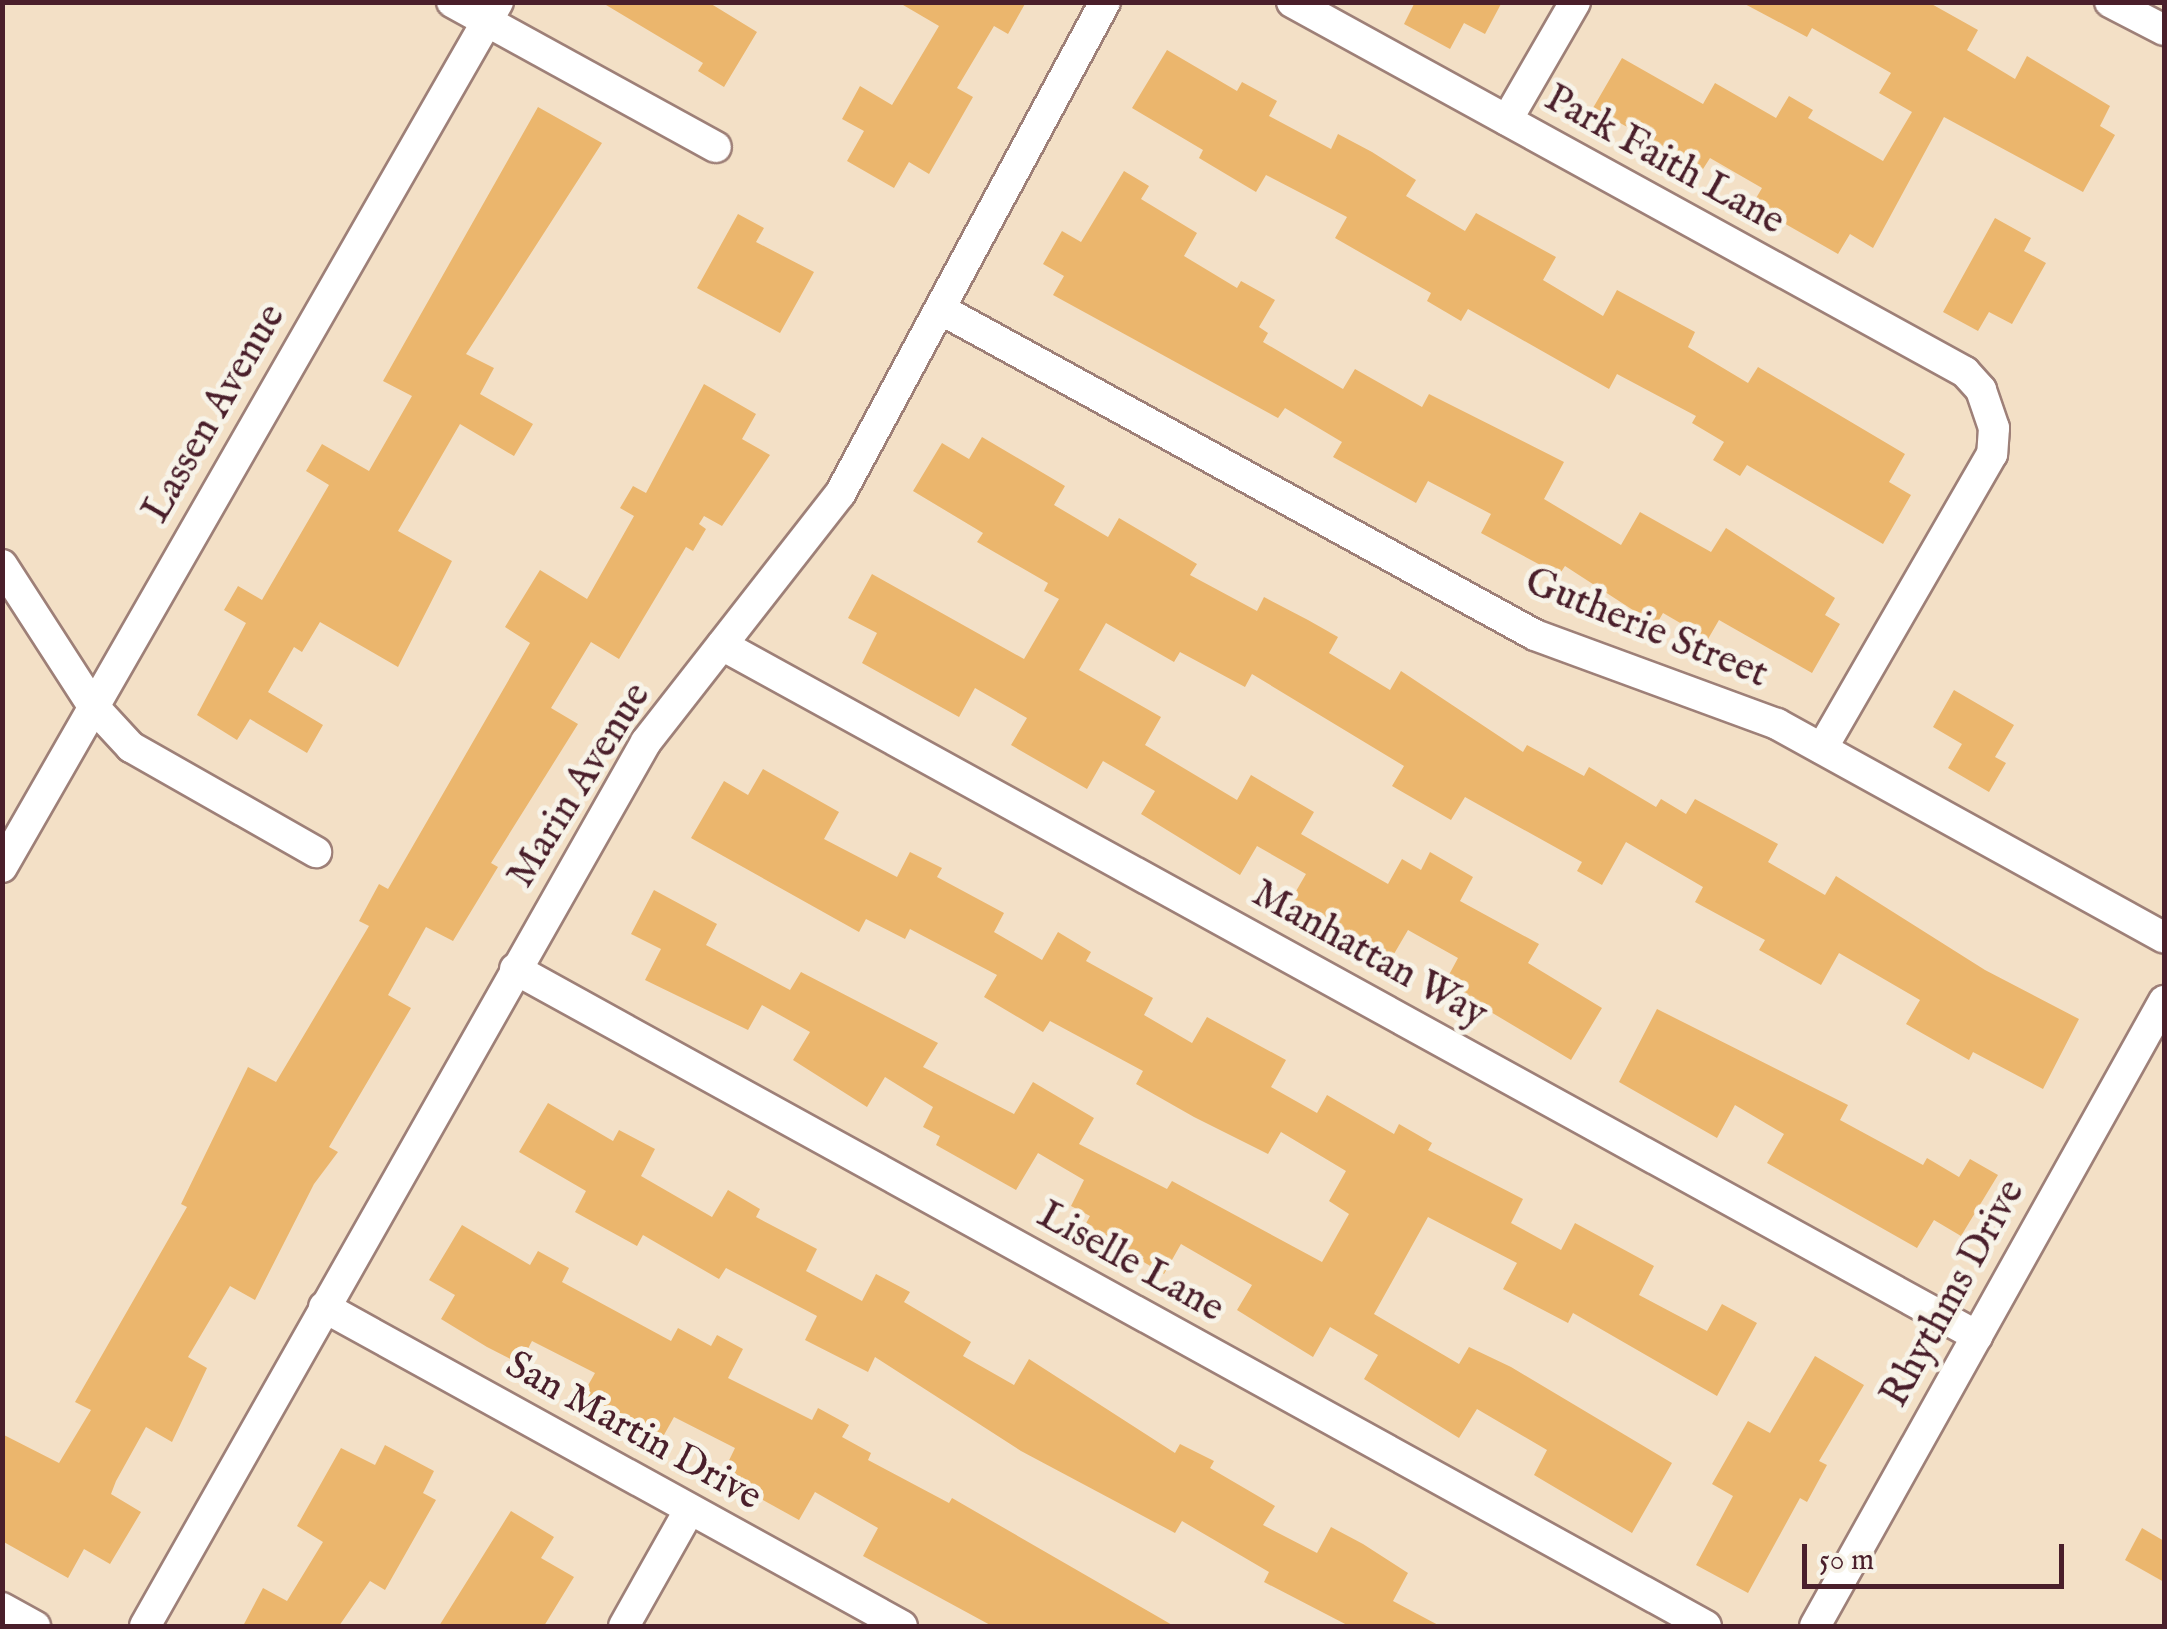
<!DOCTYPE html>
<html>
<head>
<meta charset="utf-8">
<style>
	body { margin:0 }
	#map { position:relative; width:2167px; height:1629px; overflow:hidden; background:#f3e0c6; font-family:"IM FELL English",serif }
	div>[style] { position:absolute }
	[style*='--x'] { left:calc(var(--x)*1px); top:calc(var(--y)*1px); width:calc(var(--w)*1px); rotate:calc(var(--a)*1deg) }
	.building>* { inset:0; background:#ebb66d }
	.roads { filter:drop-shadow(2px 0 #9e8078) drop-shadow(-2px 0 #9e8078) drop-shadow(0 2px #9e8078) drop-shadow(0 -2px #9e8078) }
	.street>* { height:30px; margin:-15px; padding:0 15px; transform-origin:15px; border-radius:15px; background:#fff }
	span { translate:-50% -50%; white-space:nowrap; text-align:center; line-height:1.15; -webkit-text-stroke:10px #f7f3e8; paint-order:stroke }
	.street-label { font-size:40px; color:#4a1f2b }
	.frame { position:absolute; inset:0; border:5px solid #4a1f2b; pointer-events:none }
	.scale { position:absolute; left:1802px; top:1544px; width:262px; height:45px; box-sizing:border-box; border:5px solid #4a1f2b; border-top:0; padding-left:12px; font-size:30px; line-height:35px; white-space:nowrap; color:#4a1f2b; -webkit-text-stroke:8px #f7f3e8; paint-order:stroke }
</style>
</head>
<body>
<div id="map">
	<div class="building">
		<div style="clip-path:polygon(601px 2px,708px 2px,757px 32px,724px 87px,698px 71px,703px 63px)"></div>
		<div style="clip-path:polygon(898px 2px,1026px 2px,1008px 34px,994px 26px,957px 88px,973px 97px,929px 174px,909px 162px,894px 188px,847px 161px,864px 131px,842px 119px,860px 86px,892px 105px,939px 26px)"></div>
		<div style="clip-path:polygon(1415px 2px,1502px 2px,1485px 34px,1464px 23px,1450px 49px,1404px 24px)"></div>
		<div style="clip-path:polygon(1741px 2px,1928px 2px,1978px 30px,1967px 50px,2015px 79px,2027px 56px,2110px 106px,2100px 126px,2115px 135px,2083px 192px,1944px 117px,1873px 248px,1850px 234px,1838px 254px,1752px 205px,1762px 188px,1710px 158px,1703px 169px,1593px 108px,1622px 58px,1703px 104px,1715px 83px,1776px 118px,1789px 96px,1813px 110px,1808px 118px,1883px 161px,1912px 112px,1879px 93px,1891px 73px,1812px 28px,1807px 37px)"></div>
		<div style="clip-path:polygon(1167px 50px,1237px 91px,1242px 82px,1277px 101px,1269px 116px,1331px 149px,1338px 134px,1372px 152px,1416px 180px,1406px 196px,1465px 231px,1476px 213px,1556px 257px,1543px 280px,1603px 316px,1617px 290px,1695px 332px,1688px 347px,1748px 383px,1758px 367px,1905px 454px,1889px 482px,1911px 495px,1883px 544px,1747px 465px,1740px 476px,1713px 460px,1724px 442px,1692px 423px,1696px 416px,1617px 374px,1609px 389px,1468px 309px,1461px 321px,1427px 301px,1431px 293px,1335px 238px,1347px 217px,1266px 175px,1256px 192px,1199px 158px,1203px 150px,1132px 108px)"></div>
		<div style="clip-path:polygon(538px 107px,602px 143px,466px 354px,494px 368px,480px 394px,533px 424px,514px 456px,460px 424px,398px 531px,452px 561px,398px 667px,320px 622px,302px 652px,294px 647px,268px 692px,323px 725px,307px 753px,250px 719px,237px 740px,197px 715px,246px 623px,224px 610px,238px 586px,262px 600px,329px 485px,306px 471px,322px 444px,369px 471px,412px 396px,383px 381px)"></div>
		<div style="clip-path:polygon(1124px 171px,1149px 186px,1141px 199px,1197px 233px,1184px 256px,1237px 288px,1241px 281px,1275px 300px,1259px 327px,1268px 333px,1263px 342px,1343px 389px,1355px 369px,1422px 407px,1429px 394px,1564px 462px,1544px 499px,1621px 545px,1640px 512px,1711px 552px,1726px 528px,1835px 598px,1825px 615px,1840px 624px,1812px 673px,1719px 620px,1708px 639px,1663px 613px,1656px 625px,1565px 566px,1559px 575px,1481px 533px,1491px 514px,1428px 481px,1416px 503px,1333px 457px,1342px 442px,1285px 408px,1278px 418px,1053px 295px,1064px 276px,1043px 264px,1062px 231px,1081px 242px)"></div>
		<div style="clip-path:polygon(738px 214px,764px 228px,756px 242px,814px 272px,780px 333px,697px 288px)"></div>
		<div style="clip-path:polygon(1995px 218px,2031px 238px,2024px 251px,2046px 263px,2012px 324px,1989px 312px,1978px 331px,1943px 312px)"></div>
		<div style="clip-path:polygon(704px 384px,756px 414px,742px 439px,770px 455px,722px 526px,704px 516px,699px 524px,706px 529px,693px 551px,686px 547px,619px 659px,591px 642px,551px 708px,578px 724px,491px 863px,498px 867px,453px 941px,426px 927px,388px 995px,411px 1008px,329px 1147px,338px 1152px,314px 1184px,255px 1300px,230px 1286px,188px 1357px,207px 1368px,172px 1442px,146px 1427px,116px 1481px,111px 1494px,141px 1512px,110px 1564px,84px 1549px,68px 1578px,2px 1541px,2px 1434px,59px 1463px,91px 1410px,75px 1402px,187px 1207px,181px 1204px,248px 1067px,276px 1082px,369px 926px,359px 921px,379px 884px,388px 889px,530px 643px,505px 627px,540px 570px,587px 599px,634px 516px,620px 508px,633px 486px,646px 493px)"></div>
		<div style="clip-path:polygon(982px 437px,1065px 486px,1054px 505px,1108px 537px,1119px 518px,1197px 564px,1190px 575px,1257px 611px,1264px 597px,1308px 620px,1338px 637px,1329px 653px,1390px 690px,1401px 671px,1523px 752px,1527px 745px,1584px 776px,1589px 767px,1656px 807px,1661px 799px,1686px 814px,1695px 799px,1778px 844px,1768px 862px,1825px 895px,1836px 876px,1985px 970px,2079px 1019px,2043px 1089px,1973px 1052px,1969px 1060px,1906px 1024px,1920px 1000px,1839px 953px,1821px 985px,1759px 950px,1765px 940px,1695px 902px,1703px 887px,1626px 842px,1602px 885px,1577px 871px,1582px 862px,1465px 797px,1451px 820px,1392px 786px,1404px 766px,1252px 674px,1245px 687px,1180px 652px,1174px 662px,1106px 623px,1079px 670px,1161px 717px,1145px 745px,1237px 800px,1251px 775px,1314px 812px,1301px 834px,1388px 884px,1402px 859px,1421px 870px,1430px 852px,1473px 877px,1460px 901px,1539px 944px,1528px 963px,1602px 1008px,1571px 1060px,1444px 984px,1458px 958px,1408px 930px,1391px 959px,1292px 898px,1306px 874px,1257px 846px,1240px 875px,1141px 814px,1155px 791px,1103px 761px,1087px 789px,1011px 745px,1027px 718px,975px 688px,959px 717px,862px 663px,877px 633px,848px 618px,872px 574px,1024px 659px,1059px 599px,1044px 591px,1048px 583px,977px 542px,983px 533px,913px 491px,942px 443px,969px 459px)"></div>
		<div style="clip-path:polygon(1954px 690px,2014px 725px,1995px 757px,2006px 763px,1989px 792px,1948px 768px,1962px 744px,1933px 727px)"></div>
		<div style="clip-path:polygon(763px 769px,839px 812px,824px 839px,897px 877px,910px 852px,942px 868px,937px 877px,1004px 913px,994px 932px,1042px 960px,1058px 932px,1091px 952px,1086px 961px,1153px 998px,1144px 1015px,1192px 1043px,1207px 1017px,1286px 1060px,1271px 1087px,1317px 1113px,1327px 1095px,1394px 1134px,1399px 1124px,1432px 1143px,1428px 1150px,1523px 1199px,1511px 1223px,1561px 1250px,1575px 1223px,1654px 1266px,1639px 1295px,1707px 1331px,1722px 1304px,1757px 1323px,1717px 1396px,1573px 1313px,1568px 1323px,1503px 1289px,1517px 1263px,1428px 1217px,1374px 1314px,1459px 1364px,1469px 1347px,1511px 1367px,1672px 1463px,1632px 1533px,1534px 1475px,1547px 1450px,1477px 1409px,1459px 1438px,1364px 1379px,1378px 1355px,1330px 1327px,1313px 1357px,1237px 1310px,1252px 1285px,1181px 1244px,1164px 1274px,1084px 1227px,1090px 1216px,1071px 1206px,1084px 1180px,1038px 1153px,1016px 1190px,936px 1145px,940px 1136px,923px 1127px,933px 1107px,885px 1077px,867px 1107px,793px 1060px,810px 1032px,762px 1005px,748px 1030px,645px 980px,661px 949px,631px 934px,654px 890px,717px 924px,706px 945px,790px 990px,801px 972px,938px 1043px,923px 1067px,1014px 1114px,1033px 1082px,1094px 1118px,1079px 1144px,1167px 1189px,1172px 1181px,1322px 1262px,1349px 1214px,1329px 1201px,1346px 1171px,1281px 1132px,1268px 1154px,1194px 1117px,1136px 1084px,1143px 1071px,1050px 1021px,1043px 1032px,984px 997px,997px 975px,910px 929px,905px 939px,866px 919px,859px 932px,691px 838px,724px 781px,748px 795px)"></div>
		<div style="clip-path:polygon(1657px 1009px,1848px 1105px,1840px 1120px,1923px 1165px,1927px 1158px,1959px 1177px,1970px 1159px,1998px 1175px,1961px 1236px,1934px 1220px,1917px 1248px,1767px 1163px,1784px 1134px,1735px 1105px,1717px 1138px,1619px 1082px)"></div>
		<div style="clip-path:polygon(548px 1103px,613px 1141px,619px 1130px,655px 1149px,641px 1176px,712px 1217px,728px 1190px,760px 1209px,756px 1217px,817px 1249px,806px 1271px,862px 1301px,876px 1274px,910px 1292px,904px 1302px,971px 1342px,963px 1356px,1014px 1385px,1029px 1359px,1175px 1453px,1180px 1444px,1214px 1461px,1210px 1468px,1275px 1506px,1263px 1525px,1317px 1553px,1331px 1527px,1363px 1544px,1408px 1573px,1393px 1601px,1440px 1626px,1349px 1626px,1264px 1582px,1269px 1572px,1182px 1521px,1175px 1533px,1021px 1451px,875px 1357px,868px 1372px,805px 1340px,817px 1316px,726px 1268px,719px 1279px,643px 1235px,637px 1246px,575px 1212px,586px 1191px,519px 1152px)"></div>
		<div style="clip-path:polygon(462px 1225px,530px 1265px,538px 1251px,569px 1268px,562px 1282px,671px 1341px,678px 1328px,711px 1346px,717px 1335px,743px 1349px,728px 1378px,812px 1420px,818px 1408px,849px 1425px,842px 1437px,871px 1453px,868px 1460px,949px 1503px,952px 1498px,1174px 1626px,992px 1626px,863px 1556px,878px 1528px,815px 1492px,799px 1520px,721px 1477px,735px 1448px,674px 1417px,660px 1442px,581px 1398px,595px 1373px,532px 1341px,520px 1364px,487px 1347px,441px 1319px,455px 1295px,429px 1280px)"></div>
		<div style="clip-path:polygon(1815px 1356px,1864px 1385px,1819px 1461px,1827px 1465px,1807px 1502px,1800px 1498px,1748px 1593px,1696px 1565px,1733px 1496px,1712px 1484px,1748px 1421px,1770px 1433px)"></div>
		<div style="clip-path:polygon(385px 1445px,434px 1471px,423px 1493px,436px 1500px,385px 1590px,370px 1581px,339px 1626px,243px 1626px,263px 1588px,287px 1601px,323px 1542px,297px 1526px,341px 1448px,375px 1465px)"></div>
		<div style="clip-path:polygon(511px 1511px,554px 1537px,541px 1558px,574px 1577px,544px 1626px,439px 1626px)"></div>
		<div style="clip-path:polygon(2142px 1528px,2164px 1541px,2164px 1582px,2125px 1560px)"></div>
	</div>
	<div class="roads">
		<div class="street">
			<div style="--x:452;--y:2;--w:301;--a:28.8"></div>
			<div style="--x:1292;--y:2;--w:768;--a:28.8"></div>
			<div style="--x:1965;--y:372;--w:24;--a:48"></div>
			<div style="--x:1981;--y:390;--w:40;--a:71.1"></div>
			<div style="--x:1994;--y:428;--w:26;--a:94"></div>
			<div style="--x:1992;--y:454;--w:340;--a:120"></div>
			<div style="--x:2110;--y:2;--w:61;--a:27.4"></div>
			<div style="--x:1507;--y:120;--w:136;--a:-60"></div>
			<div style="--x:940;--y:309;--w:678;--a:28.72"></div>
			<div style="--x:1535;--y:635;--w:258;--a:20.2"></div>
			<div style="--x:1777;--y:724;--w:442;--a:28.9"></div>
			<div style="--x:2;--y:565;--w:168;--a:57.2"></div>
			<div style="--x:93;--y:706;--w:56;--a:47.2"></div>
			<div style="--x:131;--y:747;--w:213;--a:29.6"></div>
			<div style="--x:722;--y:645;--w:1433;--a:28.84"></div>
			<div style="--x:2;--y:867;--w:997;--a:-60.17"></div>
			<div style="--x:515;--y:969;--w:1360;--a:28.88"></div>
			<div style="--x:324;--y:1307;--w:660;--a:28.89"></div>
			<div style="--x:2;--y:1608;--w:38;--a:29"></div>
			<div style="--x:145;--y:1626;--w:1016;--a:-60.46"></div>
			<div style="--x:646;--y:742;--w:315;--a:-52"></div>
			<div style="--x:840;--y:494;--w:559;--a:-61.69"></div>
			<div style="--x:624;--y:1626;--w:134;--a:-60.6"></div>
			<div style="--x:1815;--y:1626;--w:716;--a:-60.82"></div>
		</div>
	</div>
	<div class="street-label">
		<span style="left:1664px;top:161px;rotate:29deg">Park Faith Lane</span>
		<span style="left:215px;top:414px;rotate:-60deg">Lassen Avenue</span>
		<span style="left:1646px;top:629px;rotate:22deg">Gutherie Street</span>
		<span style="left:580px;top:786px;rotate:-58deg">Marin Avenue</span>
		<span style="left:1369px;top:955px;rotate:29deg">Manhattan Way</span>
		<span style="left:1130px;top:1263px;rotate:29deg">Liselle Lane</span>
		<span style="left:1954px;top:1294px;rotate:-61deg">Rhythms Drive</span>
		<span style="left:633px;top:1432px;rotate:29deg">San Martin Drive</span>
	</div>
	<div class="frame"></div>
	<div class="scale">50 m</div>
</div>
</body>
</html>
